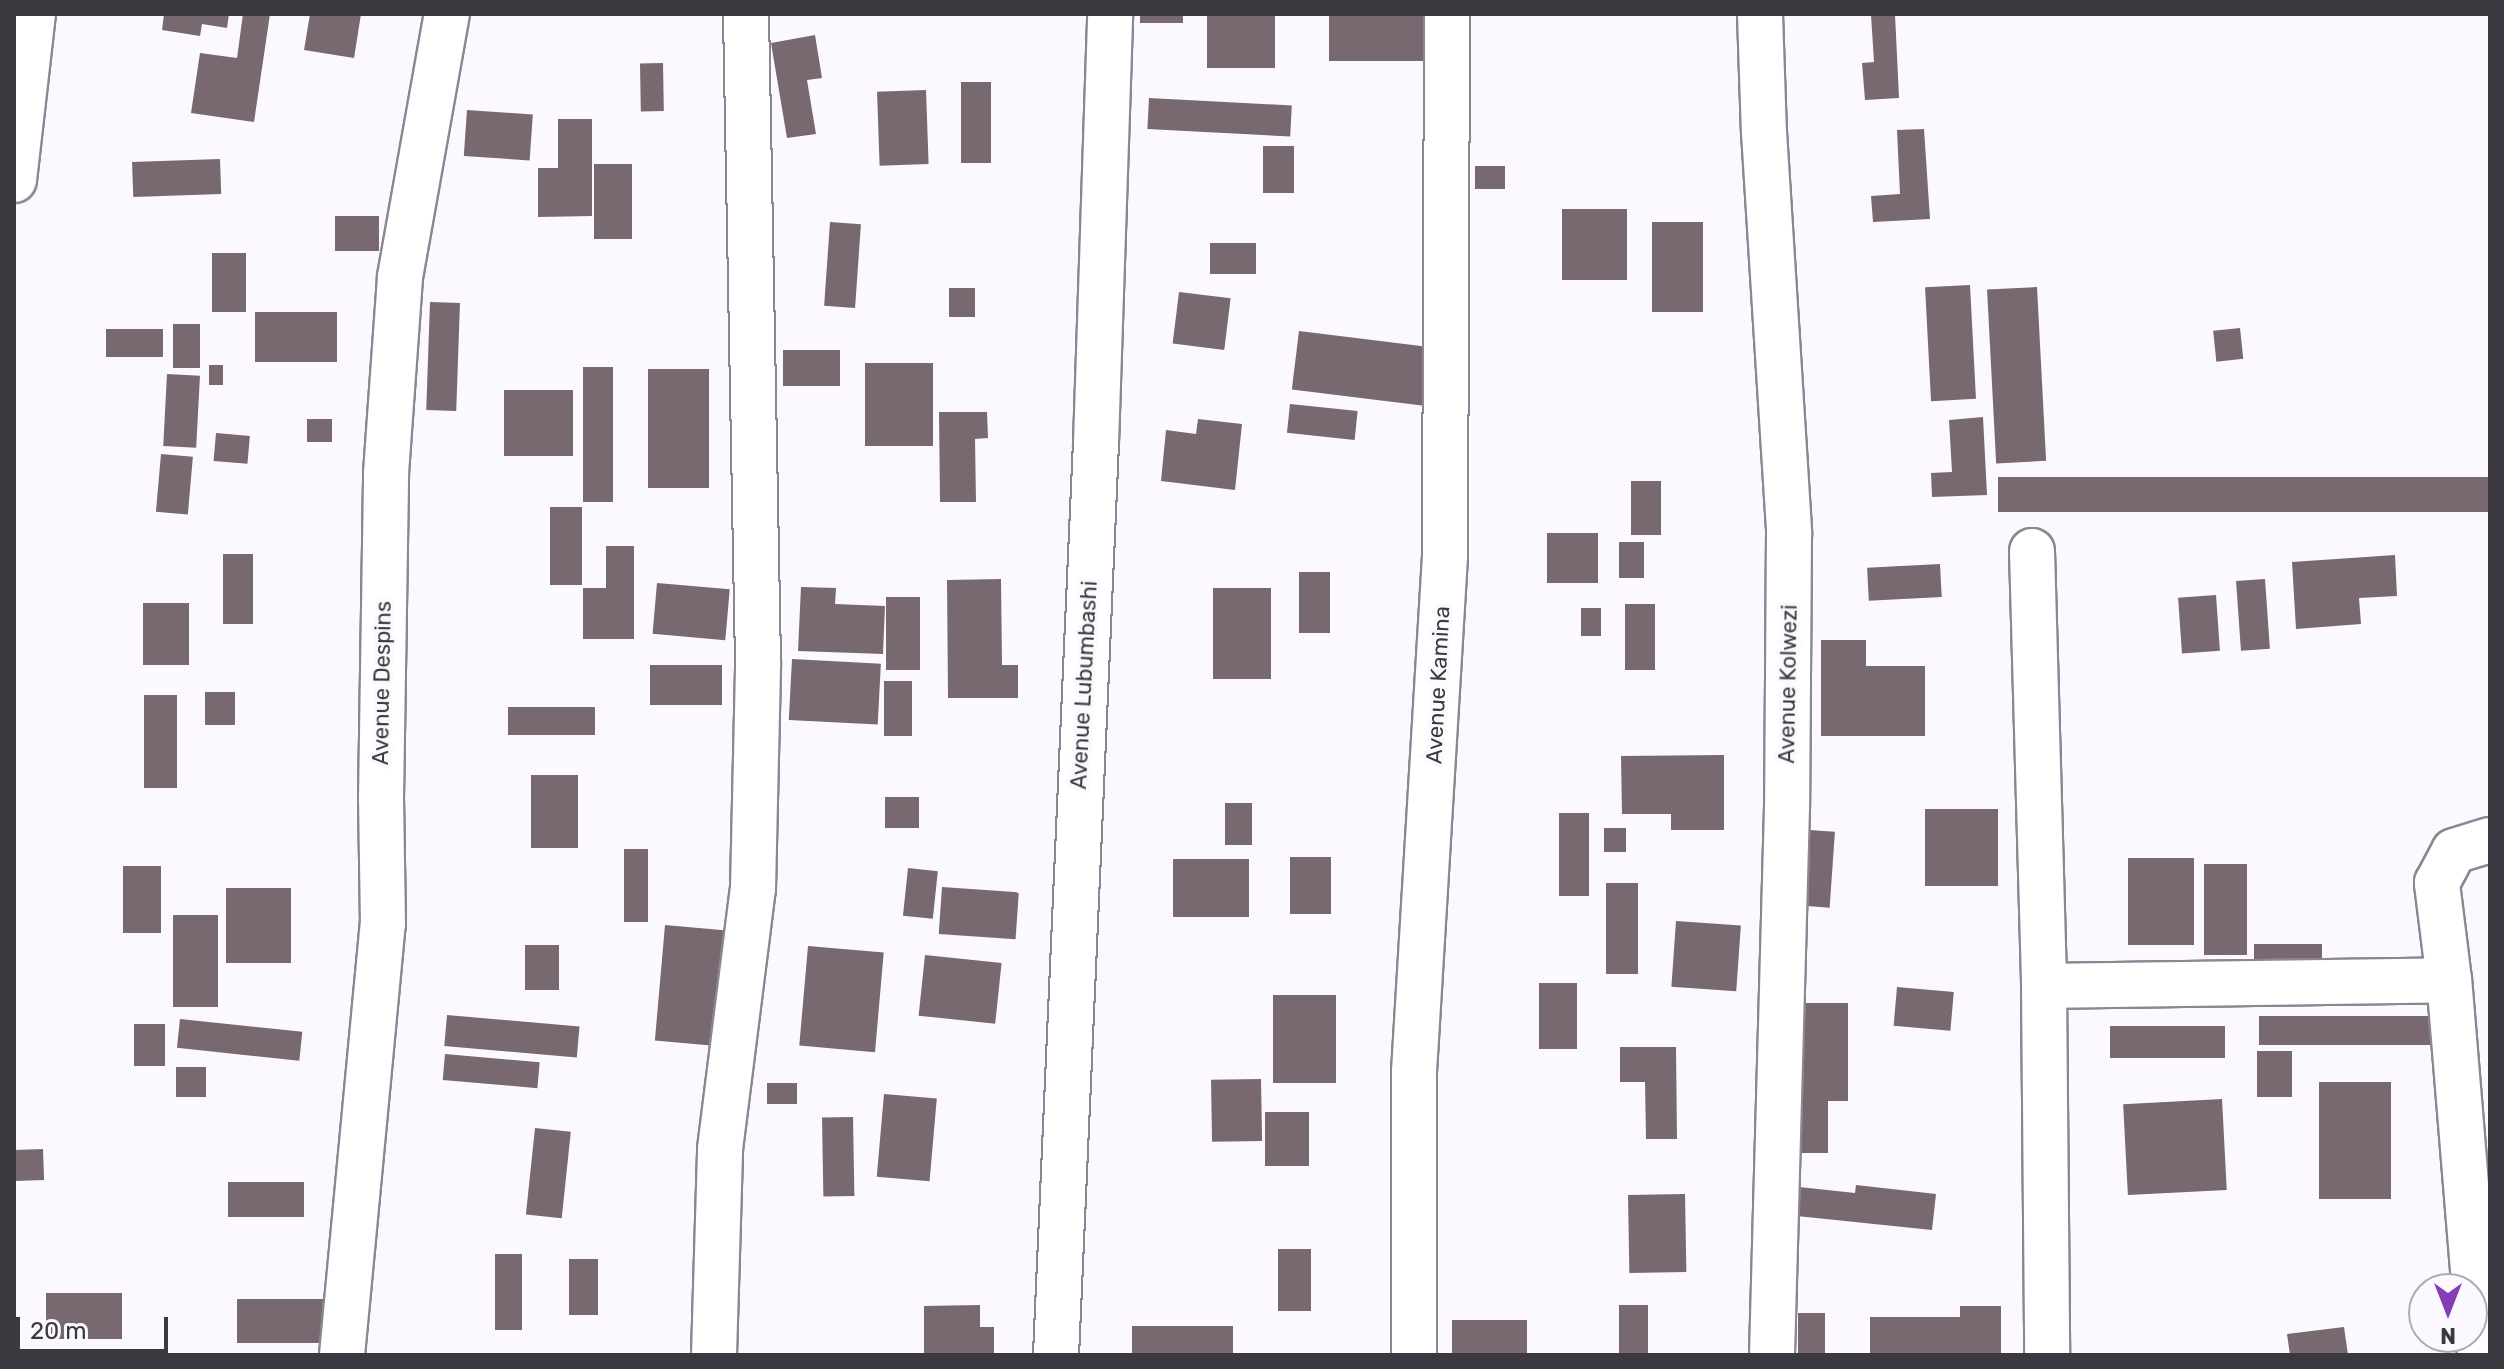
<!DOCTYPE html>
<html>
<head>
<meta charset="utf-8">
<style>
	body { margin:0 }
	#map { position:relative; width:2504px; height:1369px; overflow:hidden; background:#fbf9fd; font-family:Rubik,sans-serif }
	div>[style] { position:absolute }
	[style*='--x'] { left:calc(var(--x)*1px); top:calc(var(--y)*1px); width:calc(var(--w)*1px); rotate:calc(var(--a)*1deg) }
	.building>* { inset:0; background:#78686f; transform-origin:0 0 }
	.roads { filter:drop-shadow(2px 0 #8c8694) drop-shadow(-2px 0 #8c8694) drop-shadow(0 2px #8c8694) drop-shadow(0 -2px #8c8694) }
	.minor>* { height:44px; margin:-22px; padding:0 22px; transform-origin:22px; border-radius:22px; background:#fff }
	span { translate:-50% -50%; white-space:nowrap; text-align:center; line-height:1.15; -webkit-text-stroke:8px #fbf9fd; paint-order:stroke }
	.street-label { font-size:22px; color:#3b383f }
	.frame { position:absolute; inset:0; border:16px solid #3b383f; pointer-events:none }
	.north { position:absolute; left:2408px; top:1273px; width:80px; height:80px; box-sizing:border-box; background:#fbf9fd; border:2px solid #aeacb1; border-radius:50%; rotate:180deg; font-size:22px; font-weight:700; line-height:32px; text-align:center; color:#3b383f }
	.north::after { content:''; display:block; margin:auto; width:28px; height:36px; background:#823eb2; clip-path:polygon(50% 0,100% 100%,50% 72%,0 100%) }
	.scale { position:absolute; left:16px; top:1317px; width:152px; height:36px; box-sizing:border-box; border:4px solid #3b383f; border-top:0; padding-left:10px; font-size:24px; line-height:28px; white-space:nowrap; color:#3b383f; -webkit-text-stroke:6px #fbf9fd; paint-order:stroke }
</style>
</head>
<body>
<div id="map">
	<div class="building">
		<div style="clip-path:polygon(164px 14px,229px 14px,227px 28px,202px 24px,200px 36px,162px 30px)"></div>
		<div style="clip-path:polygon(243px 14px,270px 14px,254px 122px,191px 113px,200px 53px,237px 58px)"></div>
		<div style="clip-path:polygon(310px 14px,361px 14px,354px 58px,304px 50px)"></div>
		<div style="left:1140px;top:14px;width:43px;height:9px"></div>
		<div style="left:1207px;top:14px;width:68px;height:54px"></div>
		<div style="left:1437px;top:14px;width:47px;height:108px;rotate:90deg"></div>
		<div style="clip-path:polygon(1895px 14px,1899px 98px,1865px 100px,1862px 63px,1874px 62px,1871px 15px)"></div>
		<div style="clip-path:polygon(815px 35px,822px 78px,807px 80px,816px 134px,787px 138px,771px 43px)"></div>
		<div style="left:663px;top:63px;width:48px;height:23px;rotate:89deg"></div>
		<div style="left:991px;top:82px;width:81px;height:30px;rotate:90deg"></div>
		<div style="left:926px;top:90px;width:74px;height:49px;rotate:88deg"></div>
		<div style="left:1149px;top:98px;width:143px;height:31px;rotate:3deg"></div>
		<div style="left:467px;top:110px;width:66px;height:46px;rotate:4deg"></div>
		<div style="clip-path:polygon(558px 119px,592px 119px,592px 216px,538px 217px,538px 168px,558px 168px)"></div>
		<div style="clip-path:polygon(1924px 129px,1930px 219px,1873px 222px,1871px 196px,1900px 194px,1897px 130px)"></div>
		<div style="left:1263px;top:146px;width:31px;height:47px"></div>
		<div style="left:220px;top:159px;width:35px;height:88px;rotate:88deg"></div>
		<div style="left:594px;top:164px;width:38px;height:75px"></div>
		<div style="left:1475px;top:166px;width:30px;height:23px"></div>
		<div style="left:1627px;top:209px;width:71px;height:65px;rotate:90deg"></div>
		<div style="left:335px;top:216px;width:44px;height:35px"></div>
		<div style="left:830px;top:222px;width:31px;height:84px;rotate:4deg"></div>
		<div style="left:1652px;top:222px;width:51px;height:90px"></div>
		<div style="left:1210px;top:243px;width:46px;height:31px"></div>
		<div style="left:212px;top:253px;width:34px;height:59px"></div>
		<div style="left:1970px;top:285px;width:114px;height:45px;rotate:87deg"></div>
		<div style="left:2037px;top:287px;width:174px;height:50px;rotate:87deg"></div>
		<div style="left:949px;top:288px;width:26px;height:29px"></div>
		<div style="left:1179px;top:292px;width:52px;height:52px;rotate:7deg"></div>
		<div style="left:430px;top:302px;width:30px;height:108px;rotate:2deg"></div>
		<div style="left:337px;top:312px;width:50px;height:82px;rotate:90deg"></div>
		<div style="left:173px;top:324px;width:27px;height:44px"></div>
		<div style="left:2240px;top:328px;width:31px;height:27px;rotate:84deg"></div>
		<div style="left:163px;top:329px;width:28px;height:57px;rotate:90deg"></div>
		<div style="left:1299px;top:331px;width:135px;height:59px;rotate:7deg"></div>
		<div style="left:783px;top:350px;width:57px;height:36px"></div>
		<div style="left:865px;top:363px;width:68px;height:83px"></div>
		<div style="left:209px;top:365px;width:14px;height:20px"></div>
		<div style="left:583px;top:367px;width:30px;height:135px"></div>
		<div style="left:648px;top:369px;width:61px;height:119px"></div>
		<div style="left:167px;top:374px;width:33px;height:72px;rotate:3deg"></div>
		<div style="left:504px;top:390px;width:69px;height:66px"></div>
		<div style="left:1290px;top:404px;width:68px;height:29px;rotate:6deg"></div>
		<div style="clip-path:polygon(939px 412px,987px 412px,988px 438px,975px 439px,976px 502px,940px 502px)"></div>
		<div style="clip-path:polygon(1983px 417px,1987px 495px,1932px 497px,1931px 473px,1952px 472px,1949px 420px)"></div>
		<div style="left:307px;top:419px;width:25px;height:23px"></div>
		<div style="clip-path:polygon(1198px 419px,1242px 424px,1235px 490px,1161px 481px,1166px 430px,1196px 434px)"></div>
		<div style="left:216px;top:433px;width:34px;height:28px;rotate:5deg"></div>
		<div style="left:161px;top:454px;width:32px;height:58px;rotate:5deg"></div>
		<div style="left:2490px;top:477px;width:35px;height:492px;rotate:90deg"></div>
		<div style="left:1631px;top:481px;width:30px;height:54px"></div>
		<div style="left:550px;top:507px;width:32px;height:78px"></div>
		<div style="left:1547px;top:533px;width:51px;height:50px"></div>
		<div style="left:1619px;top:542px;width:25px;height:36px"></div>
		<div style="clip-path:polygon(606px 546px,634px 546px,634px 639px,583px 639px,583px 588px,606px 588px)"></div>
		<div style="left:223px;top:554px;width:30px;height:70px"></div>
		<div style="clip-path:polygon(2395px 555px,2397px 596px,2359px 598px,2361px 624px,2296px 629px,2292px 562px)"></div>
		<div style="left:1940px;top:564px;width:33px;height:73px;rotate:87deg"></div>
		<div style="left:1299px;top:572px;width:31px;height:61px"></div>
		<div style="clip-path:polygon(1001px 579px,1002px 665px,1018px 665px,1018px 698px,948px 698px,947px 580px)"></div>
		<div style="left:2265px;top:579px;width:70px;height:29px;rotate:86deg"></div>
		<div style="left:657px;top:583px;width:73px;height:51px;rotate:5deg"></div>
		<div style="clip-path:polygon(801px 587px,836px 588px,835px 604px,885px 606px,883px 654px,798px 651px)"></div>
		<div style="left:1213px;top:588px;width:58px;height:91px"></div>
		<div style="left:2216px;top:595px;width:56px;height:38px;rotate:86deg"></div>
		<div style="left:886px;top:597px;width:34px;height:73px"></div>
		<div style="left:143px;top:603px;width:46px;height:62px"></div>
		<div style="left:1625px;top:604px;width:30px;height:66px"></div>
		<div style="left:1581px;top:608px;width:20px;height:28px"></div>
		<div style="clip-path:polygon(1821px 640px,1866px 640px,1866px 666px,1925px 666px,1925px 736px,1821px 736px)"></div>
		<div style="left:792px;top:659px;width:89px;height:61px;rotate:3deg"></div>
		<div style="left:650px;top:665px;width:72px;height:40px"></div>
		<div style="left:884px;top:681px;width:28px;height:55px"></div>
		<div style="left:205px;top:692px;width:30px;height:33px"></div>
		<div style="left:144px;top:695px;width:33px;height:93px"></div>
		<div style="left:595px;top:707px;width:28px;height:87px;rotate:90deg"></div>
		<div style="clip-path:polygon(1724px 755px,1724px 830px,1671px 830px,1671px 814px,1622px 814px,1621px 756px)"></div>
		<div style="left:531px;top:775px;width:47px;height:73px"></div>
		<div style="left:885px;top:797px;width:34px;height:31px"></div>
		<div style="left:1252px;top:803px;width:42px;height:27px;rotate:90deg"></div>
		<div style="left:1925px;top:809px;width:73px;height:77px"></div>
		<div style="left:1559px;top:813px;width:30px;height:83px"></div>
		<div style="left:1604px;top:828px;width:22px;height:24px"></div>
		<div style="left:1809px;top:830px;width:26px;height:76px;rotate:4deg"></div>
		<div style="left:624px;top:849px;width:24px;height:73px"></div>
		<div style="left:1331px;top:857px;width:57px;height:41px;rotate:90deg"></div>
		<div style="left:2128px;top:858px;width:66px;height:87px"></div>
		<div style="left:1249px;top:859px;width:58px;height:76px;rotate:90deg"></div>
		<div style="left:2204px;top:864px;width:43px;height:91px"></div>
		<div style="left:123px;top:866px;width:38px;height:67px"></div>
		<div style="left:908px;top:868px;width:30px;height:48px;rotate:6deg"></div>
		<div style="left:1606px;top:883px;width:32px;height:91px"></div>
		<div style="left:942px;top:887px;width:77px;height:47px;rotate:4deg"></div>
		<div style="left:226px;top:888px;width:65px;height:75px"></div>
		<div style="left:218px;top:915px;width:92px;height:45px;rotate:90deg"></div>
		<div style="left:1676px;top:921px;width:65px;height:66px;rotate:4deg"></div>
		<div style="left:665px;top:925px;width:65px;height:116px;rotate:5deg"></div>
		<div style="left:2254px;top:944px;width:68px;height:28px"></div>
		<div style="left:525px;top:945px;width:34px;height:45px"></div>
		<div style="left:808px;top:946px;width:76px;height:100px;rotate:5deg"></div>
		<div style="left:925px;top:955px;width:77px;height:61px;rotate:6deg"></div>
		<div style="left:1539px;top:983px;width:38px;height:66px"></div>
		<div style="left:1897px;top:987px;width:57px;height:39px;rotate:5deg"></div>
		<div style="left:1273px;top:995px;width:63px;height:88px"></div>
		<div style="clip-path:polygon(1794px 1003px,1848px 1003px,1848px 1101px,1828px 1101px,1828px 1153px,1794px 1153px)"></div>
		<div style="left:447px;top:1015px;width:133px;height:31px;rotate:5deg"></div>
		<div style="left:2259px;top:1016px;width:176px;height:29px"></div>
		<div style="left:180px;top:1019px;width:123px;height:29px;rotate:6deg"></div>
		<div style="left:134px;top:1024px;width:31px;height:42px"></div>
		<div style="left:2110px;top:1026px;width:115px;height:32px"></div>
		<div style="clip-path:polygon(1620px 1047px,1676px 1047px,1677px 1139px,1646px 1139px,1645px 1082px,1620px 1082px)"></div>
		<div style="left:2257px;top:1051px;width:35px;height:46px"></div>
		<div style="left:445px;top:1054px;width:95px;height:26px;rotate:5deg"></div>
		<div style="left:176px;top:1067px;width:30px;height:30px"></div>
		<div style="left:1261px;top:1079px;width:62px;height:50px;rotate:89deg"></div>
		<div style="left:2319px;top:1082px;width:72px;height:117px"></div>
		<div style="left:767px;top:1083px;width:30px;height:21px"></div>
		<div style="left:884px;top:1094px;width:53px;height:83px;rotate:5deg"></div>
		<div style="left:2222px;top:1099px;width:91px;height:99px;rotate:87deg"></div>
		<div style="left:1265px;top:1112px;width:44px;height:54px"></div>
		<div style="left:853px;top:1117px;width:79px;height:31px;rotate:89deg"></div>
		<div style="left:535px;top:1128px;width:36px;height:87px;rotate:6deg"></div>
		<div style="left:43px;top:1149px;width:31px;height:29px;rotate:88deg"></div>
		<div style="left:228px;top:1182px;width:76px;height:35px"></div>
		<div style="clip-path:polygon(1856px 1185px,1936px 1194px,1932px 1230px,1787px 1215px,1790px 1186px,1855px 1193px)"></div>
		<div style="left:1685px;top:1194px;width:78px;height:57px;rotate:89deg"></div>
		<div style="left:1278px;top:1249px;width:33px;height:62px"></div>
		<div style="left:495px;top:1254px;width:27px;height:76px"></div>
		<div style="left:598px;top:1259px;width:56px;height:29px;rotate:90deg"></div>
		<div style="left:122px;top:1293px;width:46px;height:76px;rotate:90deg"></div>
		<div style="left:325px;top:1299px;width:44px;height:88px;rotate:90deg"></div>
		<div style="clip-path:polygon(980px 1305px,980px 1327px,994px 1327px,994px 1355px,924px 1355px,924px 1306px)"></div>
		<div style="left:1619px;top:1305px;width:29px;height:50px"></div>
		<div style="clip-path:polygon(1960px 1306px,2001px 1306px,2001px 1355px,1870px 1355px,1870px 1317px,1960px 1317px)"></div>
		<div style="left:1798px;top:1313px;width:27px;height:42px"></div>
		<div style="left:1452px;top:1320px;width:75px;height:35px"></div>
		<div style="left:1132px;top:1326px;width:101px;height:29px"></div>
		<div style="clip-path:polygon(2344px 1327px,2348px 1355px,2290px 1355px,2287px 1334px)"></div>
	</div>
	<div class="roads">
		<div class="minor">
			<div style="--x:1760;--y:14;--w:118;--a:88.1"></div>
			<div style="--x:1764;--y:132;--w:403;--a:86.4"></div>
			<div style="--x:1789;--y:534;--w:273;--a:90.4"></div>
			<div style="--x:1787;--y:807;--w:548;--a:91.57"></div>
			<div style="--x:14;--y:180;--w:167;--a:-83.5"></div>
			<div style="--x:2032;--y:551;--w:435;--a:88.4"></div>
			<div style="--x:2044;--y:986;--w:369;--a:89.5"></div>
			<div style="--x:2044;--y:986;--w:405;--a:-0.8"></div>
			<div style="--x:342;--y:1355;--w:433;--a:-84.6"></div>
			<div style="--x:383;--y:924;--w:125;--a:-90.9"></div>
			<div style="--x:381;--y:799;--w:326;--a:-89.1"></div>
			<div style="--x:386;--y:473;--w:196;--a:-85.9"></div>
			<div style="--x:400;--y:277;--w:267;--a:-79.9"></div>
			<div style="--x:714;--y:1355;--w:206;--a:-88.3"></div>
			<div style="--x:720;--y:1149;--w:262;--a:-82.8"></div>
			<div style="--x:753;--y:889;--w:227;--a:-88.7"></div>
			<div style="--x:758;--y:662;--w:648;--a:-91.06"></div>
			<div style="--x:1056;--y:1355;--w:913;--a:-87.49"></div>
			<div style="--x:1096;--y:443;--w:429;--a:-88.1"></div>
			<div style="--x:1414;--y:1355;--w:283;--a:-90"></div>
			<div style="--x:1414;--y:1072;--w:516;--a:-86.56"></div>
			<div style="--x:1445;--y:557;--w:543;--a:-89.79"></div>
			<div style="--x:2480;--y:1355;--w:376;--a:-94.7"></div>
			<div style="--x:2449;--y:980;--w:98;--a:-97.1"></div>
			<div style="--x:2437;--y:883;--w:36;--a:-62"></div>
			<div style="--x:2454;--y:851;--w:38;--a:-17"></div>
		</div>
	</div>
	<div class="street-label">
		<span style="left:382px;top:683px;rotate:-89deg">Avenue Despins</span>
		<span style="left:1788px;top:684px;rotate:-89deg">Avenue Kolwezi</span>
		<span style="left:1084px;top:685px;rotate:-87deg">Avenue Lubumbashi</span>
		<span style="left:1438px;top:685px;rotate:-87deg">Avenue Kamina</span>
	</div>
	<div class="frame"></div>
	<div class="north">N</div>
	<div class="scale">20 m</div>
</div>
</body>
</html>
